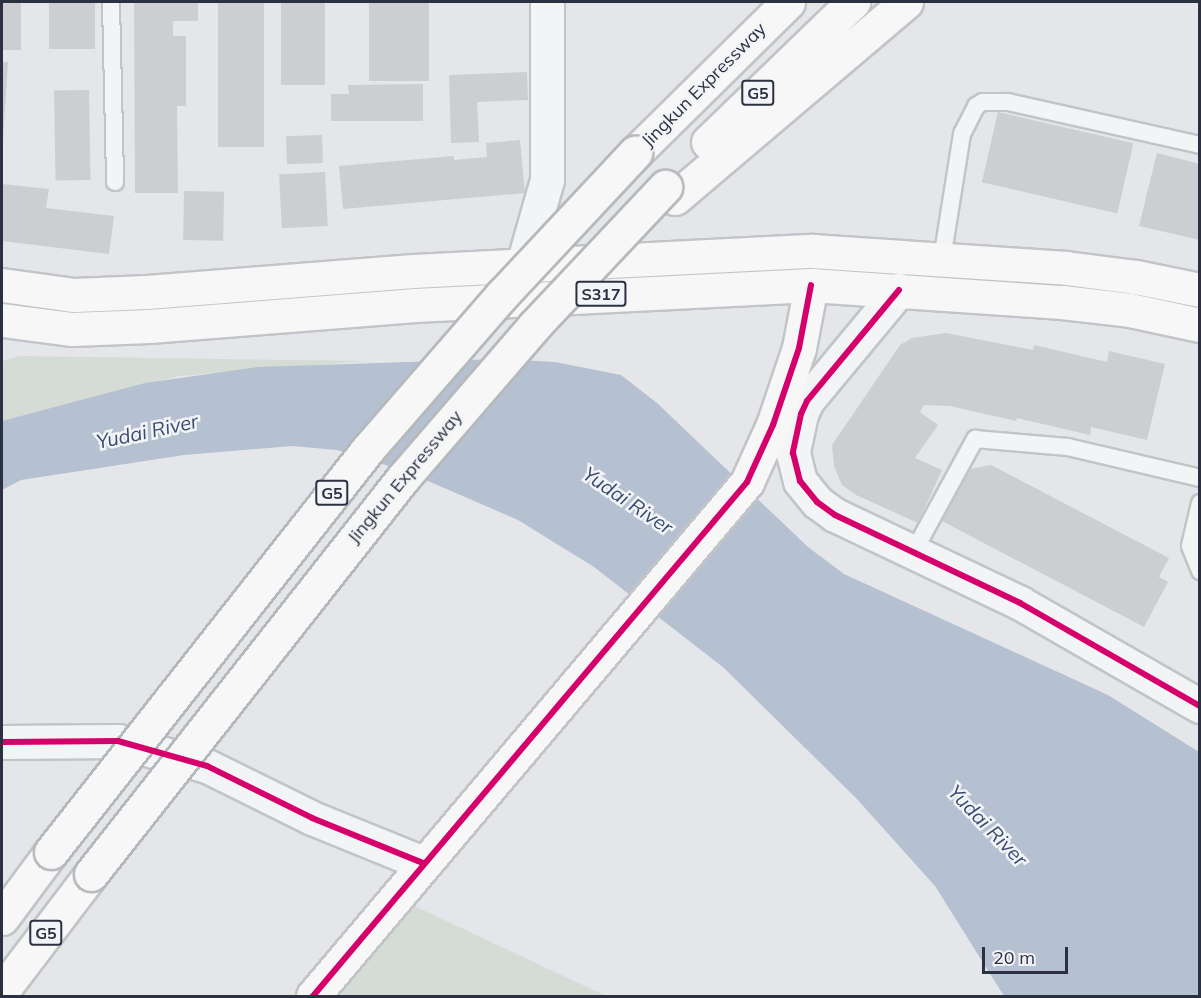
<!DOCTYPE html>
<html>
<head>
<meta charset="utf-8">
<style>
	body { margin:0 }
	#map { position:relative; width:1201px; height:998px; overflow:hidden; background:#e4e6e9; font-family:Mulish,sans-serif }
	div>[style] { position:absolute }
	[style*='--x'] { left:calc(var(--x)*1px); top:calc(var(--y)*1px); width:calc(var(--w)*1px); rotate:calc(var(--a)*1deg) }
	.green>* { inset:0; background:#d4dcd5 }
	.water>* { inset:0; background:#b5c0d1 }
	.building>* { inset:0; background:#ccced1; transform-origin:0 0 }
	.roads { filter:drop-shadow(2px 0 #c2c4c7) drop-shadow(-2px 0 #c2c4c7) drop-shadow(0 2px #c2c4c7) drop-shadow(0 -2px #c2c4c7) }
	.lane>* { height:16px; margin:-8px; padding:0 8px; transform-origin:8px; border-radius:8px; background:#f3f4f5 }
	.street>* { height:33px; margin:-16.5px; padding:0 16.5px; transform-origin:16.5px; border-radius:16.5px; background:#f3f4f5 }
	.secondary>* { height:33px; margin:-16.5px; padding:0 16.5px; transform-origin:16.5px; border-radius:16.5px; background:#f7f7f7 }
	.primary>* { height:33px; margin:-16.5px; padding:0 16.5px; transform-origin:16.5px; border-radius:16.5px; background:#f7f7f7 }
	.highway>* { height:33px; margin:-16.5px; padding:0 16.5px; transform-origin:16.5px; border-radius:16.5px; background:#f7f7f7 }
	.bridges { filter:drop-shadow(2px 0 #b6b9bc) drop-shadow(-2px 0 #b6b9bc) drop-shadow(0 2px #b6b9bc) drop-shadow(0 -2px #b6b9bc) }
	.highway-bridge>* { height:33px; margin:-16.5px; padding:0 16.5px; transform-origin:16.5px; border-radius:16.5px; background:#f7f7f7 }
	.cycleway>* { height:6px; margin:-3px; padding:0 3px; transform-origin:3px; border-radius:3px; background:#d6006c }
	span { translate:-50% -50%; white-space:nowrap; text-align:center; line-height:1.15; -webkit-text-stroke:5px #f2f4f7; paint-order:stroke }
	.shield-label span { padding:2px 4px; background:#f2f4f7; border:2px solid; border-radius:4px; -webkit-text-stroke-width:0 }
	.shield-label { font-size:16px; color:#2c3141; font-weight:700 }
	.street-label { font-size:18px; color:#2c3141 }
	.water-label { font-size:20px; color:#394d72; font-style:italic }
	.frame { position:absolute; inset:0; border:3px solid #2c3141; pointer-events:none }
	.scale { position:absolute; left:982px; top:947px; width:86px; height:27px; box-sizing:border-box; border:3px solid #2c3141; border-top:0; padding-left:8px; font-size:18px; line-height:21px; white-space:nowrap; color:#2c3141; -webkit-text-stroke:4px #f2f4f7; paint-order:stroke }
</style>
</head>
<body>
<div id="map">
	<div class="green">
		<div style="clip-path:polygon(19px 356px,365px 361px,179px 376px,2px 421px,2px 361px)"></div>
		<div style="clip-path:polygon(406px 902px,606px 996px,332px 996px)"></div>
	</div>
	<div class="water">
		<div style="clip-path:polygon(499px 359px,555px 362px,621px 375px,657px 403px,808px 547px,844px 574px,1108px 695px,1199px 752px,1199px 996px,1004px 996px,935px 886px,856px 798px,724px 668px,594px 567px,518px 520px,405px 471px,337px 450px,292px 446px,184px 455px,21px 480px,2px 490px,2px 421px,145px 383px,257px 367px)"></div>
	</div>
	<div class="building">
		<div style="left:2px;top:2px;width:19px;height:48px"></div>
		<div style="left:49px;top:2px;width:46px;height:47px"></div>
		<div style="clip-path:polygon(134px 2px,198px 2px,198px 21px,173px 21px,173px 36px,186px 36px,186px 106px,177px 106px,178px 193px,135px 193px)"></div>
		<div style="left:218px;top:2px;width:46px;height:145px"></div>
		<div style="left:281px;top:2px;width:44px;height:83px"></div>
		<div style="left:369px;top:2px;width:60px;height:79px"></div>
		<div style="clip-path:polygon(2px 62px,8px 62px,3px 139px,2px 139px)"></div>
		<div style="clip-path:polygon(527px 72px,528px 100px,477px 102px,479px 142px,451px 143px,449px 75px)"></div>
		<div style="clip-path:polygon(423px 84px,423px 121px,331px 121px,331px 94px,349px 94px,348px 85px)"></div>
		<div style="left:89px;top:90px;width:90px;height:35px;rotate:89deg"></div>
		<div style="left:998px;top:112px;width:139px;height:72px;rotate:13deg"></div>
		<div style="left:322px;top:135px;width:28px;height:36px;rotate:88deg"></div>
		<div style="clip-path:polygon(520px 140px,525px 193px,343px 209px,339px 166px,454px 156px,454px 160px,487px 157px,486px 143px)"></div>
		<div style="clip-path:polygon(1157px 153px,1200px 164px,1200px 240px,1139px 226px)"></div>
		<div style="left:325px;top:172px;width:54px;height:46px;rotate:87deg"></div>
		<div style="clip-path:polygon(2px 184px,49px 189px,46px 208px,114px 216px,109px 254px,2px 241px)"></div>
		<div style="left:184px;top:191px;width:40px;height:49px;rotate:1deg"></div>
		<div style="clip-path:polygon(946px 333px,1033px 350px,1034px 345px,1107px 362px,1109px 351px,1165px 364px,1147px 440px,1091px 427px,1090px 435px,1017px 418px,1016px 421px,950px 406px,924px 405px,920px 412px,938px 425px,915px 458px,942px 470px,918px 523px,856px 495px,842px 485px,834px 466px,832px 445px,900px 345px,912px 338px)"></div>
		<div style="clip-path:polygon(991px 465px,1169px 558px,1159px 577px,1168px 582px,1144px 627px,942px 521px,970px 469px)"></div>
	</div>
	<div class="roads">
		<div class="lane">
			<div style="--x:111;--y:2;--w:180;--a:88.7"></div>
			<div style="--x:942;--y:259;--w:127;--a:-80.9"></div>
			<div style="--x:962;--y:134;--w:31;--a:-63"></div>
			<div style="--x:976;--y:106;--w:8;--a:-30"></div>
			<div style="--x:983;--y:102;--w:25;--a:0"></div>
			<div style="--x:1008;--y:102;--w:197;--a:12.6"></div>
			<div style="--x:1200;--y:503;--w:44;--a:103.1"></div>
			<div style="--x:1190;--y:546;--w:27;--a:68"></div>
			<div style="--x:914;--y:551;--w:128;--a:-61.4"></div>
			<div style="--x:975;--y:439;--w:93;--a:4.9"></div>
			<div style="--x:1068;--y:447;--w:136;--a:13.2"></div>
		</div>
		<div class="street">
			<div style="--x:523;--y:264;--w:87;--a:-74.1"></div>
			<div style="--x:547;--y:180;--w:178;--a:-90"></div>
			<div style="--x:899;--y:290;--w:144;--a:129.7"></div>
			<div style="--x:807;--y:401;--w:14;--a:115"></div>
			<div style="--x:801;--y:414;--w:40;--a:102"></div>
			<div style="--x:793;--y:453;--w:29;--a:76"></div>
			<div style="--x:800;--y:481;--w:27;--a:51"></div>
			<div style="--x:817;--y:502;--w:22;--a:36"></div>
			<div style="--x:835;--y:515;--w:205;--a:25.4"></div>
			<div style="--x:1020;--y:603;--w:207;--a:29.8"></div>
			<div style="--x:2;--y:742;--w:116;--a:-0.5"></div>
			<div style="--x:118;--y:741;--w:92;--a:15.7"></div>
			<div style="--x:207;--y:766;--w:117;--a:26.3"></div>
			<div style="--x:312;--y:818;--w:120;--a:22.1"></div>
		</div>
		<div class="secondary">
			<div style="--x:313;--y:996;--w:673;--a:-49.82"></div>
			<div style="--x:747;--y:482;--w:63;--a:-65.5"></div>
			<div style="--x:773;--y:425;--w:81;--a:-71.3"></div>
			<div style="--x:799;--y:348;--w:64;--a:-79.2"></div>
		</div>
		<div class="primary">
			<div style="--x:2;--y:285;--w:73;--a:7.9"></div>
			<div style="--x:74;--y:295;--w:73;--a:-2.4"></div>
			<div style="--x:147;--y:292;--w:267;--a:-4.5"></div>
			<div style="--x:413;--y:271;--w:400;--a:-2.9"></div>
			<div style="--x:812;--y:251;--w:255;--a:3.8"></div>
			<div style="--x:1066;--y:268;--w:71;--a:7.3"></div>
			<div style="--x:1136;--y:277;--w:65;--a:11.5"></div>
			<div style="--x:2;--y:320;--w:71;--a:7.3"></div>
			<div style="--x:72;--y:329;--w:77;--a:-2.2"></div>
			<div style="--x:149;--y:326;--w:267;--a:-4.5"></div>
			<div style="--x:415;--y:305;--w:397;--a:-2.9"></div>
			<div style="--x:811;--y:285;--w:252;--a:3.9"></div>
			<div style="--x:1062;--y:302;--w:68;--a:6.7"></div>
			<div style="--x:1130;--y:310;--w:72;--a:12.1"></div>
		</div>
		<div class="highway">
			<div style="--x:708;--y:142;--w:202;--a:-44"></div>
			<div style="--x:635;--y:153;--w:215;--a:-44.6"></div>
			<div style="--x:675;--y:198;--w:303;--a:-40.3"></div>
			<div style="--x:2;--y:918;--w:82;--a:-53.4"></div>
			<div style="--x:2;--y:991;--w:147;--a:-52.7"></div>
		</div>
	</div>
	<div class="bridges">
		<div class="highway-bridge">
			<div style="--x:51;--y:852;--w:513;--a:-51.81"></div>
			<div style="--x:368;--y:449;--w:204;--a:-49"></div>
			<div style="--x:502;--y:295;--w:195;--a:-46.9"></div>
			<div style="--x:91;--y:874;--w:504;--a:-51.77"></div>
			<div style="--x:403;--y:478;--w:202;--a:-49.2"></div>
			<div style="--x:535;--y:325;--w:190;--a:-46.7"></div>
		</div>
	</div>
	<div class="cycleway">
		<div style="--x:899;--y:290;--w:144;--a:129.7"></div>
		<div style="--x:807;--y:401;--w:14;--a:115"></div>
		<div style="--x:801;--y:414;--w:40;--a:102"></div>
		<div style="--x:793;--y:453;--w:29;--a:76"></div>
		<div style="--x:800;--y:481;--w:27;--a:51"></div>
		<div style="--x:817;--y:502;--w:22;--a:36"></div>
		<div style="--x:835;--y:515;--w:205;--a:25.4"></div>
		<div style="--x:1020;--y:603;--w:207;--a:29.8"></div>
		<div style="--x:2;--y:742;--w:116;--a:-0.5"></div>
		<div style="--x:118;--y:741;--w:92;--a:15.7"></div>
		<div style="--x:207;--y:766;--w:117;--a:26.3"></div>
		<div style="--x:312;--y:818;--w:120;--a:22.1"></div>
		<div style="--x:313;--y:996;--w:673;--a:-49.82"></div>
		<div style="--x:747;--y:482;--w:63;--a:-65.5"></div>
		<div style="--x:773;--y:425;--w:81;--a:-71.3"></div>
		<div style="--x:799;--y:348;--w:64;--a:-79.2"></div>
	</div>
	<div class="shield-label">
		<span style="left:758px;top:93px">G5</span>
		<span style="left:601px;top:294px">S317</span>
		<span style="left:332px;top:493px">G5</span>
		<span style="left:46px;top:933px">G5</span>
	</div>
	<div class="street-label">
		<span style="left:704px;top:85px;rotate:-45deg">Jingkun Expressway</span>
		<span style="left:405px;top:477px;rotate:-50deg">Jingkun Expressway</span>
	</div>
	<div class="water-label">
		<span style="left:147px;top:431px;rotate:-12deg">Yudai River</span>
		<span style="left:628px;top:500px;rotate:34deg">Yudai River</span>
		<span style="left:988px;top:825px;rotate:46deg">Yudai River</span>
	</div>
	<div class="frame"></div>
	<div class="scale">20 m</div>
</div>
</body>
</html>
